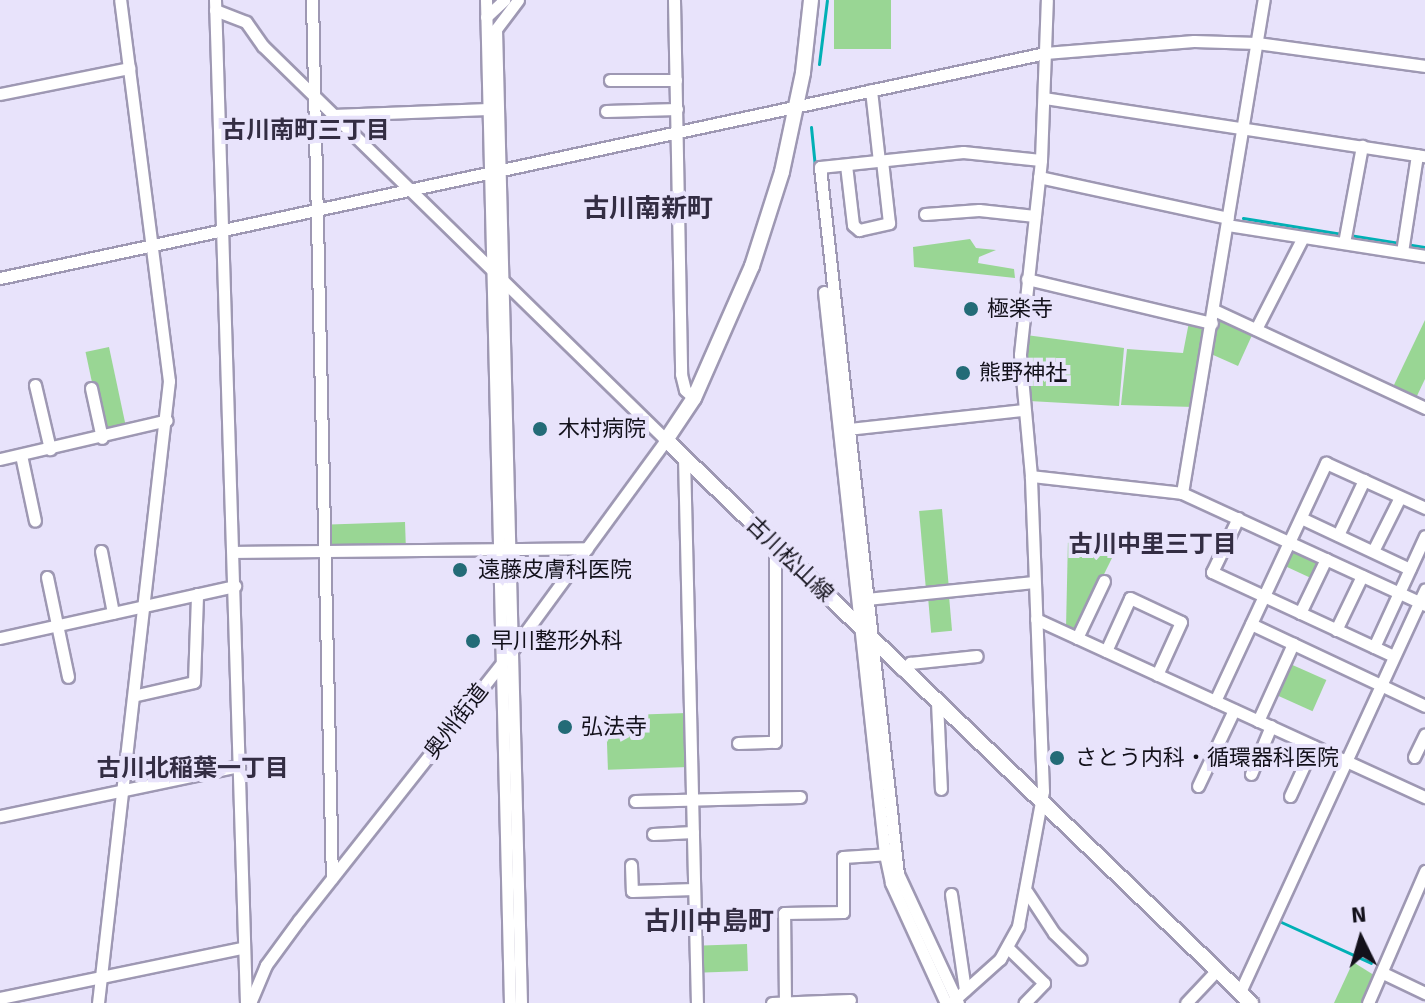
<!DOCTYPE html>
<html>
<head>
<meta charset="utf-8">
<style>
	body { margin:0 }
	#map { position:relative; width:1425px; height:1003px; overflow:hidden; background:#e8e3fb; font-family:Signika,"Noto Sans JP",sans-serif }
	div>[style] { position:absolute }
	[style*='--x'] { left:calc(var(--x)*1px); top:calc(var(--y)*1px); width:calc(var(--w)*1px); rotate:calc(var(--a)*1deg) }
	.green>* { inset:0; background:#99d694; transform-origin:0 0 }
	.stream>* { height:3px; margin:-1.5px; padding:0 1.5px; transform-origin:1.5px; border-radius:1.5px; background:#01b0b5 }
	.roads { filter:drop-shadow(2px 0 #9e98b3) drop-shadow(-2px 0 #9e98b3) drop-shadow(0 2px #9e98b3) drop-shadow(0 -2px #9e98b3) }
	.minor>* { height:11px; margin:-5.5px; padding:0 5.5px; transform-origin:5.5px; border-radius:5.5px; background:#fff }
	.major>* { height:14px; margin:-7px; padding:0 7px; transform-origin:7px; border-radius:7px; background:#fff }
	.dots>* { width:22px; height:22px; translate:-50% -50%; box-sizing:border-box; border:4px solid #e8e3fb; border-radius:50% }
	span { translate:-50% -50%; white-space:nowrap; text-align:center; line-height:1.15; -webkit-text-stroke:8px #e8e3fb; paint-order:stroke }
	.poi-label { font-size:22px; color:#13111b }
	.left { translate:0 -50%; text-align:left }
	.street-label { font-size:22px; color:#13111b }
	.neighbourhood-label { font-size:24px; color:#332d43; font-weight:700 }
	.quarter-label { font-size:26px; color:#332d43; font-weight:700 }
	.north { position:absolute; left:1321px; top:899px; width:80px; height:80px; -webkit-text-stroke:6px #e8e3fb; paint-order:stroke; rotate:355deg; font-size:22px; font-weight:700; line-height:32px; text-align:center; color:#13111b }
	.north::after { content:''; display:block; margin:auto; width:28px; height:36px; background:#13111b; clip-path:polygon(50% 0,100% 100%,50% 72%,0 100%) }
</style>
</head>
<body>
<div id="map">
	<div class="green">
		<div style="left:834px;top:0;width:57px;height:49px"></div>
		<div style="clip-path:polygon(970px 239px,976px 248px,996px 250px,979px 257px,978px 263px,1014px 269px,1015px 278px,914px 267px,913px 247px)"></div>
		<div style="clip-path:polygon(1218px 317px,1253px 333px,1238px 366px,1211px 354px)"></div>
		<div style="clip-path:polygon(1425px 320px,1425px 379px,1416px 398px,1393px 387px)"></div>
		<div style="clip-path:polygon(1189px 322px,1209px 326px,1194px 407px,1121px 405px,1127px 349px,1183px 353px)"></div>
		<div style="clip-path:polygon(1026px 335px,1124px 348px,1119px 406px,1029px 401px)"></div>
		<div style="left:109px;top:347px;width:79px;height:24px;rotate:78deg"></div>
		<div style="left:942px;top:509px;width:77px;height:23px;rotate:85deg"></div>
		<div style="left:405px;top:522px;width:25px;height:75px;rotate:88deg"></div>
		<div style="clip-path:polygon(1068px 538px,1112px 558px,1076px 631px,1066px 628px)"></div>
		<div style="left:1291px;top:550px;width:31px;height:17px;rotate:25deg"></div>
		<div style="left:949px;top:596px;width:35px;height:21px;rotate:85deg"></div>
		<div style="left:1288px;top:663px;width:42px;height:34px;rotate:24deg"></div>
		<div style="left:687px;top:713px;width:54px;height:81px;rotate:88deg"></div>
		<div style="left:747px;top:944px;width:27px;height:44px;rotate:88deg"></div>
		<div style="clip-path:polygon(1353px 962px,1377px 977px,1364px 1003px,1334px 1003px)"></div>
	</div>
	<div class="stream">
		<div style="--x:819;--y:64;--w:64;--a:-82.9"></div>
		<div style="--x:811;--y:127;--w:40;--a:84.3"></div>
		<div style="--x:1243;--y:218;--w:100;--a:9.2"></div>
		<div style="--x:1349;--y:235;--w:77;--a:9"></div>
		<div style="--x:161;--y:499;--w:105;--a:-83.4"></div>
		<div style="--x:1279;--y:921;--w:101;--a:24.5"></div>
	</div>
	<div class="roads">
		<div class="minor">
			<div style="--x:215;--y:0;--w:1003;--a:88.23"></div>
			<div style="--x:312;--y:0;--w:878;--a:88.7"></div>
			<div style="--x:486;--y:0;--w:1003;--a:88.63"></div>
			<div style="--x:518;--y:0;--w:36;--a:127"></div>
			<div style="--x:496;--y:29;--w:974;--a:88.53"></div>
			<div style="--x:674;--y:0;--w:374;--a:88.9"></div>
			<div style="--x:681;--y:374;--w:16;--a:76"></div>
			<div style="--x:685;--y:390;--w:12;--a:42"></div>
			<div style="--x:215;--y:10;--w:33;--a:21"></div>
			<div style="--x:246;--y:22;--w:29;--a:55"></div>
			<div style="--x:263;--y:46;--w:564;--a:44.35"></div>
			<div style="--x:666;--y:440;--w:259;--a:126.2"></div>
			<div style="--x:513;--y:649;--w:345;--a:128.3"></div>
			<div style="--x:299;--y:920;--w:56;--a:126.3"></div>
			<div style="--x:266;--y:965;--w:41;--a:112.8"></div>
			<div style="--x:486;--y:17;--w:25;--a:-43"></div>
			<div style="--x:610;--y:80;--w:66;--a:0"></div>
			<div style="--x:871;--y:90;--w:71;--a:83.6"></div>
			<div style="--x:0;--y:94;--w:132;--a:-11.4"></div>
			<div style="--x:1044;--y:98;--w:385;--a:8.7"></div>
			<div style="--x:606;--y:111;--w:71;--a:-1.6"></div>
			<div style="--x:333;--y:115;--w:155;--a:-2.2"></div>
			<div style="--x:846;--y:165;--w:60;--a:83.3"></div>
			<div style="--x:853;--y:225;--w:8;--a:40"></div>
			<div style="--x:859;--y:230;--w:31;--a:-13"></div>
			<div style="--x:889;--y:223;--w:62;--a:-96.4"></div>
			<div style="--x:1039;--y:177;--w:193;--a:12.2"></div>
			<div style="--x:925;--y:214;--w:54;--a:-4.2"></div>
			<div style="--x:979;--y:210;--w:56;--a:6.1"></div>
			<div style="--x:1227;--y:225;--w:200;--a:8.9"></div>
			<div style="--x:1344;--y:243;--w:99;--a:-79.5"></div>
			<div style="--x:1402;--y:252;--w:98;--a:-81.2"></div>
			<div style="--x:0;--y:278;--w:1069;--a:-12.15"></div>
			<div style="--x:1045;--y:53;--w:149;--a:-4.6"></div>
			<div style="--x:1194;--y:41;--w:63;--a:1.8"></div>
			<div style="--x:1257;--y:43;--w:170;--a:7.8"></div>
			<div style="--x:1027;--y:279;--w:190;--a:13.4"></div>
			<div style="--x:824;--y:292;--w:565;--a:83.81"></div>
			<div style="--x:885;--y:854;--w:30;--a:78"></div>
			<div style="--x:891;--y:883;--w:132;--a:65.4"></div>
			<div style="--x:1214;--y:310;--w:233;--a:24.9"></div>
			<div style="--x:1256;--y:329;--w:103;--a:-62.9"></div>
			<div style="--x:35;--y:385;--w:66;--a:76.8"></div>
			<div style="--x:91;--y:388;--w:51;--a:77.6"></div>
			<div style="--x:848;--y:429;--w:176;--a:-6.2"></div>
			<div style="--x:21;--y:455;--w:67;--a:78"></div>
			<div style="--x:684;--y:457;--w:546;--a:88.64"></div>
			<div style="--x:0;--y:459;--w:171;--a:-13.1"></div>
			<div style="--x:1031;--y:476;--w:152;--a:6.4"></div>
			<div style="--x:1182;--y:493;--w:268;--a:24.7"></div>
			<div style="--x:1182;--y:493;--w:500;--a:-80.6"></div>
			<div style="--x:1238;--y:518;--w:60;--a:115.7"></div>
			<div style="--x:1212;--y:572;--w:200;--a:24.8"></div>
			<div style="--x:1301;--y:518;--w:120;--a:25.1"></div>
			<div style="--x:1338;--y:535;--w:61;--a:-64.7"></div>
			<div style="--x:101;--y:551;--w:63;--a:79"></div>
			<div style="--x:1373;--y:551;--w:60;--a:-63.4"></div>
			<div style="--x:234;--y:552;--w:353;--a:-0.6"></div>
			<div style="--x:47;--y:577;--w:102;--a:78.1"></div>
			<div style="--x:867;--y:599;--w:167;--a:-5.8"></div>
			<div style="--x:1300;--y:613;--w:60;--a:-64.3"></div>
			<div style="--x:1036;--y:619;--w:428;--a:24.6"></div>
			<div style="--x:1251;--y:624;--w:192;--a:25.2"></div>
			<div style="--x:1336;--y:630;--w:60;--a:-64.3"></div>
			<div style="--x:0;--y:638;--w:241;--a:-12.5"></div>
			<div style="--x:1077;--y:638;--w:63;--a:-64.7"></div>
			<div style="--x:1374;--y:647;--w:122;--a:-65.3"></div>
			<div style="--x:1106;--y:651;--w:58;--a:-65.6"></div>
			<div style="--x:1130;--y:598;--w:56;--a:25.2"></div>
			<div style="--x:1181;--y:622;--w:58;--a:114.4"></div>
			<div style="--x:902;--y:670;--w:11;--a:-41"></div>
			<div style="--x:910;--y:663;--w:67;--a:-6"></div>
			<div style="--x:137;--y:695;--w:58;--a:-12.8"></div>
			<div style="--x:194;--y:682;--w:88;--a:-88"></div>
			<div style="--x:1215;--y:701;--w:263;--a:-65"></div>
			<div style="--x:1326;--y:463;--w:109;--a:24.4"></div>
			<div style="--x:937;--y:702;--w:87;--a:87.4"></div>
			<div style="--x:1258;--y:721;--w:85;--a:-65.6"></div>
			<div style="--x:738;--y:743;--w:37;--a:-2"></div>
			<div style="--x:775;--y:742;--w:197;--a:-90"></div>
			<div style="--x:1414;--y:757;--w:25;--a:-64"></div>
			<div style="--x:1251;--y:774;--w:52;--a:-67.4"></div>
			<div style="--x:1198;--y:786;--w:84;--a:-64.7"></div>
			<div style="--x:1290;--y:796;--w:55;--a:-65.3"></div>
			<div style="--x:635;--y:801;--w:165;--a:-1.4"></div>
			<div style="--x:0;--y:816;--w:244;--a:-11.8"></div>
			<div style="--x:653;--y:834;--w:40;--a:-2.9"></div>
			<div style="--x:631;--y:865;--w:26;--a:88"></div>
			<div style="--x:632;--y:891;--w:62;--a:-1.8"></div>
			<div style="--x:1027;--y:892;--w:49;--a:56.6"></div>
			<div style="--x:1054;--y:933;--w:37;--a:44"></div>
			<div style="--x:951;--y:894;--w:97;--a:81.7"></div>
			<div style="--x:1008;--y:948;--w:50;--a:44.2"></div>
			<div style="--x:1044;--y:983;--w:28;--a:134"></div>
			<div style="--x:1383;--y:973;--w:47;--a:25.5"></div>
			<div style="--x:1240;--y:992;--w:443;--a:-65.3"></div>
			<div style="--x:0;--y:998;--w:247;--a:-11.7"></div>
			<div style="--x:953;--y:1001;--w:63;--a:-41.8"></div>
			<div style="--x:1000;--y:959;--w:38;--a:-61"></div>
			<div style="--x:1018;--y:926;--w:137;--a:-79.5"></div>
			<div style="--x:1043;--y:791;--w:315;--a:-92.2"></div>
			<div style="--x:1031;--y:476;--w:122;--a:-95.2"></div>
			<div style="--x:1020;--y:354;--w:195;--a:-83.8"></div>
			<div style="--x:1041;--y:160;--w:160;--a:-87.9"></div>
			<div style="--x:785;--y:1002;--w:89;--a:-90.6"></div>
			<div style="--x:784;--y:913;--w:59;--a:-1"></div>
			<div style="--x:843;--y:912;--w:55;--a:-90"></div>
			<div style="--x:843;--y:857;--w:47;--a:-3.7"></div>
			<div style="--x:98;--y:1003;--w:626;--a:-83.49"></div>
			<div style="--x:169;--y:381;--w:384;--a:-97.3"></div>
			<div style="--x:772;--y:1003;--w:78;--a:-2.2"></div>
			<div style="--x:958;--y:1003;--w:142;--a:-114.9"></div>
			<div style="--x:898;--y:874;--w:711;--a:-96.3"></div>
			<div style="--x:820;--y:167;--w:144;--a:-6"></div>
			<div style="--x:963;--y:152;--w:78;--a:5.9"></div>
			<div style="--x:1186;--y:1003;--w:45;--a:-46.8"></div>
			<div style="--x:1368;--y:1003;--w:144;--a:-66.6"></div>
		</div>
		<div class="major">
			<div style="--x:811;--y:0;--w:73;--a:96.3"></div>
			<div style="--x:803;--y:73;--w:101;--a:102"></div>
			<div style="--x:782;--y:172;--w:99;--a:107.7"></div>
			<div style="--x:752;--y:266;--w:144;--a:113.7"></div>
			<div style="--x:694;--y:398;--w:50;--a:123.7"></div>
			<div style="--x:666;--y:440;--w:812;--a:43.9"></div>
		</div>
	</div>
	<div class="dots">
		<div style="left:971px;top:309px;background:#236b77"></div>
		<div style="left:963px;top:373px;background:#236b77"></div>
		<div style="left:540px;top:429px;background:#236b77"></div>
		<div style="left:460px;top:570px;background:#236b77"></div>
		<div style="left:473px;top:641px;background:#236b77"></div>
		<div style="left:565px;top:727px;background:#236b77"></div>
		<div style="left:1057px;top:758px;background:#236b77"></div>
	</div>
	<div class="poi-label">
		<span class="left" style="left:987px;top:309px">極楽寺</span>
		<span class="left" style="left:979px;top:373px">熊野神社</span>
		<span class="left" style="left:558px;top:429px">木村病院</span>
		<span class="left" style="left:478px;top:570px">遠藤皮膚科医院</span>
		<span class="left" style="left:491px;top:641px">早川整形外科</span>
		<span class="left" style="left:581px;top:727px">弘法寺</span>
		<span class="left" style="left:1075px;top:758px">さとう内科・循環器科医院</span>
	</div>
	<div class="street-label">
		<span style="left:790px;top:559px;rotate:44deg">古川松山線</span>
		<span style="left:456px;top:721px;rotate:-52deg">奥州街道</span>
	</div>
	<div class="neighbourhood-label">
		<span style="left:306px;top:131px">古川南町三丁目</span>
		<span style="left:1153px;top:545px">古川中里三丁目</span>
		<span style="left:193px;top:769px">古川北稲葉一丁目</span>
	</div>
	<div class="quarter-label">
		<span style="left:648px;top:210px">古川南新町</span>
		<span style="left:709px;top:923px">古川中島町</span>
	</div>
	<div class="north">N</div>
</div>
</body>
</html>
